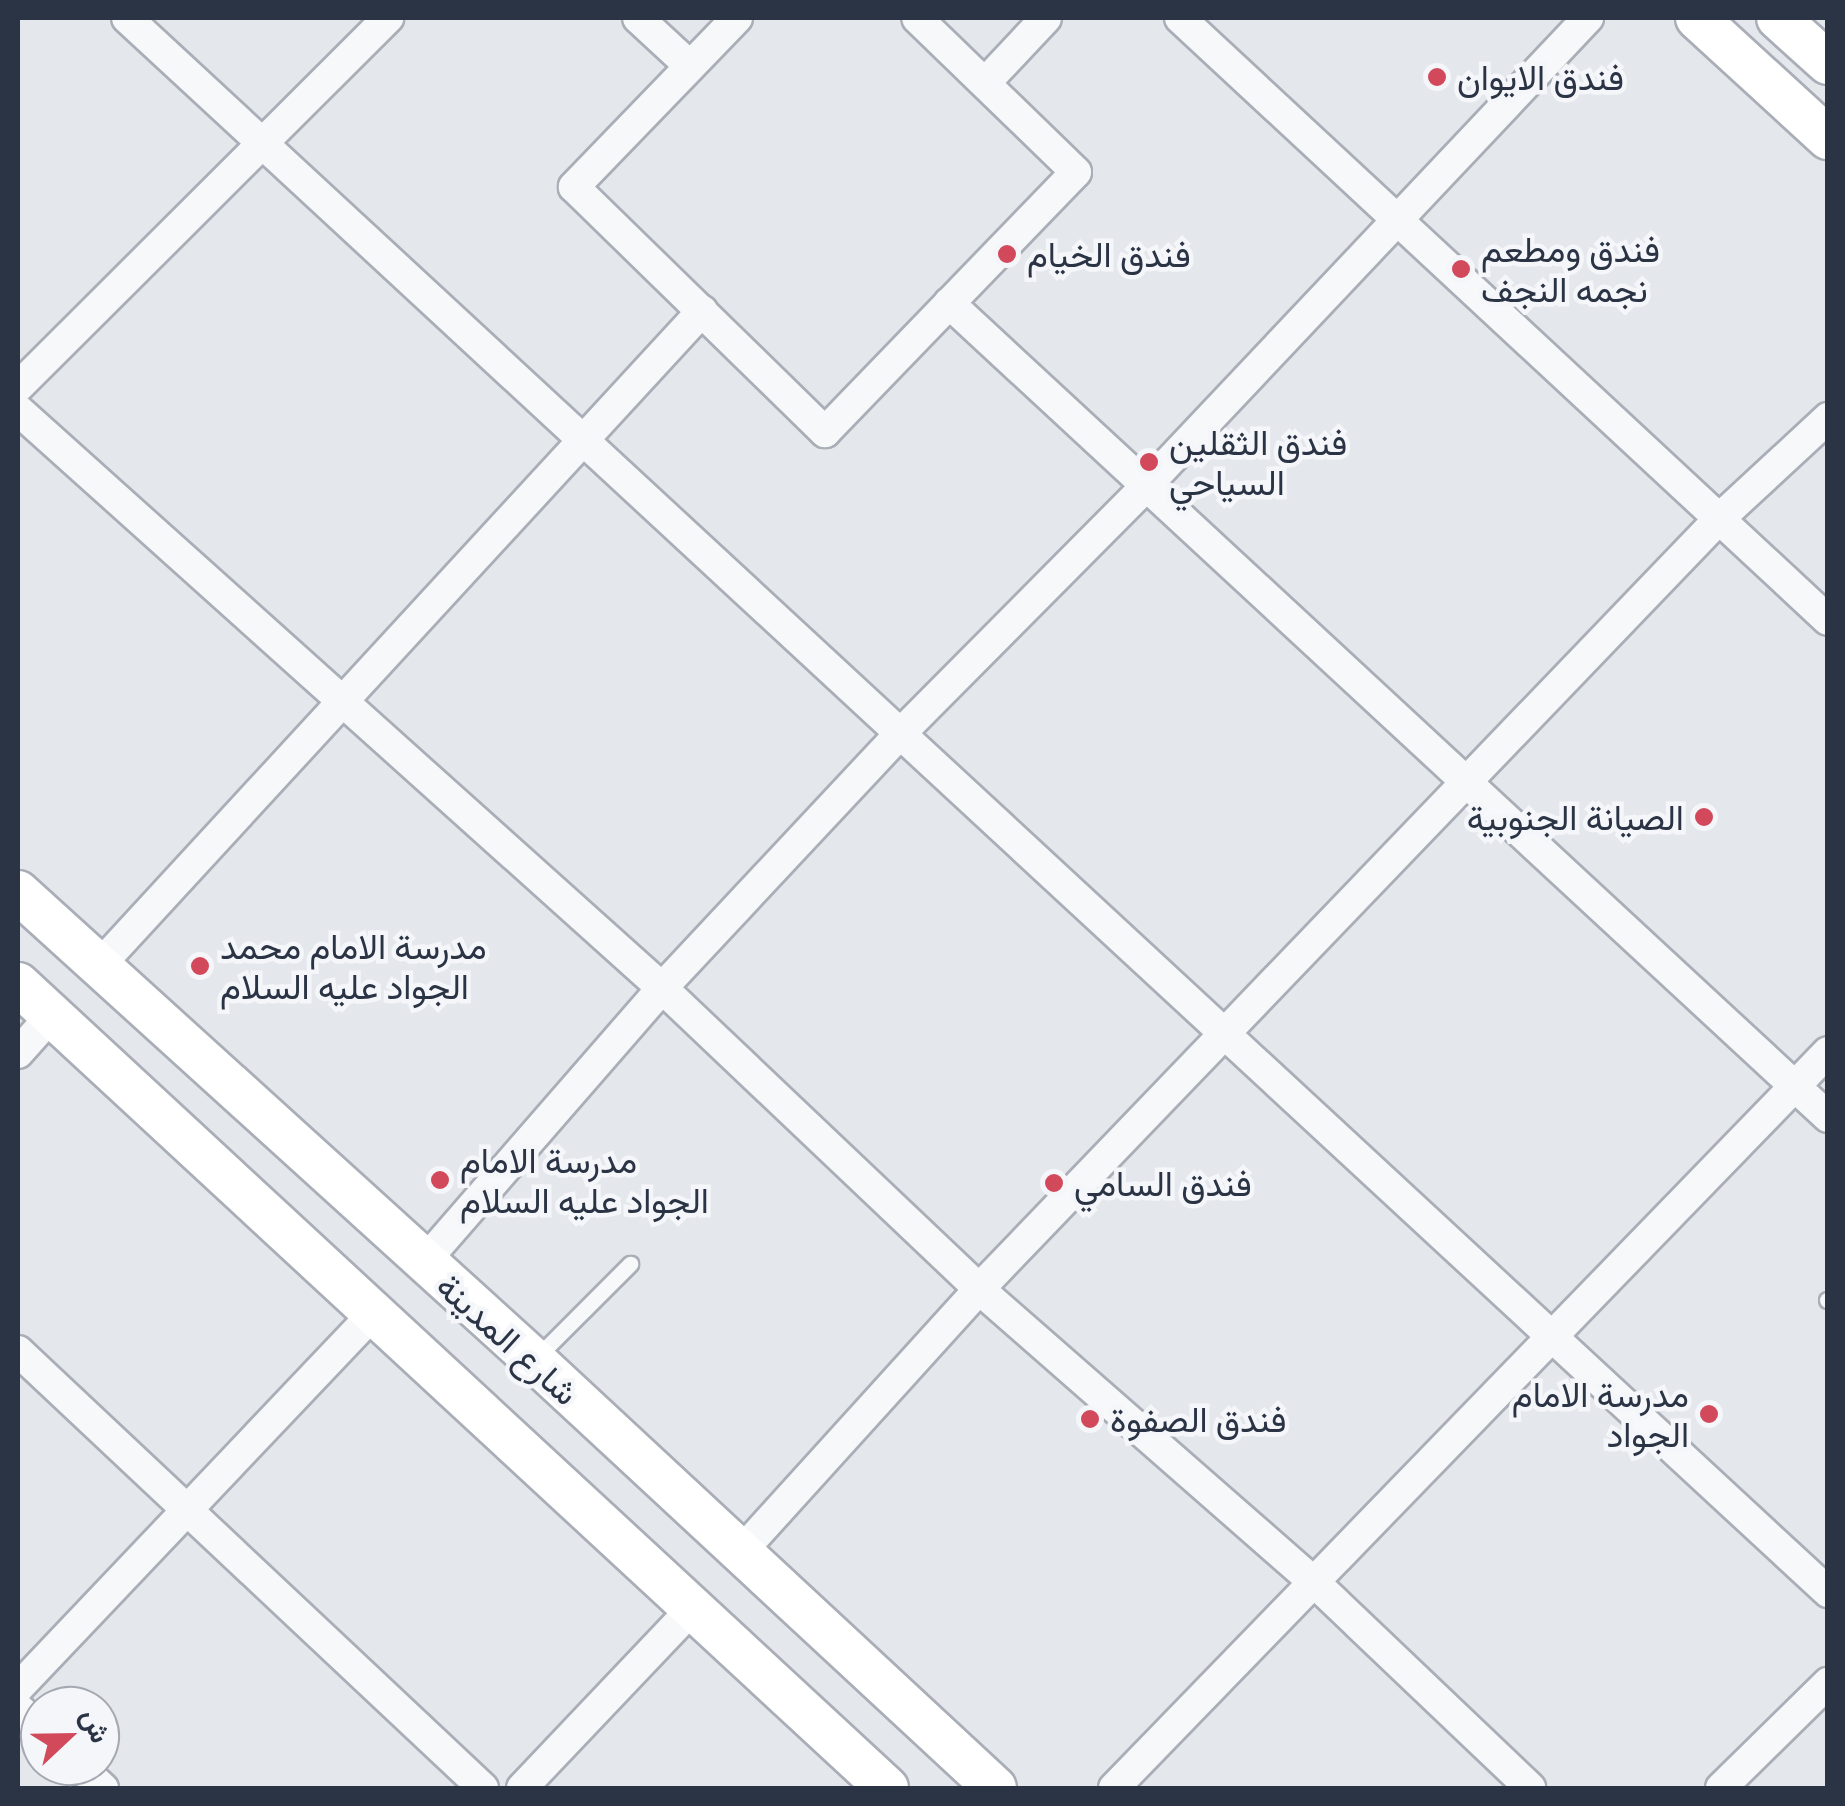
<!DOCTYPE html>
<html>
<head>
<meta charset="utf-8">
<style>
	body { margin:0 }
	#map { position:relative; width:1845px; height:1806px; overflow:hidden; background:#e4e7ec; font-family:"IBM Plex Sans",Vazirmatn,sans-serif }
	div>[style] { position:absolute }
	[style*='--x'] { left:calc(var(--x)*1px); top:calc(var(--y)*1px); width:calc(var(--w)*1px); rotate:calc(var(--a)*1deg) }
	.roads { filter:drop-shadow(2px 0 #a9aeb7) drop-shadow(-2px 0 #a9aeb7) drop-shadow(0 2px #a9aeb7) drop-shadow(0 -2px #a9aeb7) }
	.lane>* { height:15px; margin:-7.5px; padding:0 7.5px; transform-origin:7.5px; border-radius:7.5px; background:#f7f8fa }
	.street>* { height:30px; margin:-15px; padding:0 15px; transform-origin:15px; border-radius:15px; background:#f7f8fa }
	.secondary>* { height:42px; margin:-21px; padding:0 21px; transform-origin:21px; border-radius:21px; background:#fff }
	.dots>* { width:28px; height:28px; translate:-50% -50%; box-sizing:border-box; border:5px solid #f4f6f9; border-radius:50% }
	span { translate:-50% -50%; white-space:nowrap; text-align:center; line-height:1.15; -webkit-text-stroke:9px #f4f6f9; paint-order:stroke }
	.poi-label { font-size:35px; color:#2b3445 }
	.left { translate:0 -50%; text-align:left }
	.right { translate:-100% -50%; text-align:right }
	.street-label { font-size:35px; color:#2b3445 }
	.frame { position:absolute; inset:0; border:20px solid #2b3445; pointer-events:none }
	.north { position:absolute; left:20px; top:1686px; width:100px; height:100px; box-sizing:border-box; background:#f4f6f9; border:2px solid #a4a8b1; border-radius:50%; rotate:68deg; font-size:28px; font-weight:700; line-height:40px; text-align:center; color:#2b3445 }
	.north::after { content:''; display:block; margin:auto; width:35px; height:45px; background:#d1495b; clip-path:polygon(50% 0,100% 100%,50% 72%,0 100%) }
</style>
</head>
<body>
<div id="map">
	<div class="roads">
		<div class="lane">
			<div style="--x:1827;--y:1300;--w:1;--a:0"></div>
			<div style="--x:537;--y:1357;--w:132;--a:-45"></div>
		</div>
		<div class="street">
			<div style="--x:127;--y:18;--w:2318;--a:42.78"></div>
			<div style="--x:638;--y:18;--w:71;--a:42.7"></div>
			<div style="--x:737;--y:18;--w:235;--a:134"></div>
			<div style="--x:574;--y:187;--w:351;--a:44.3"></div>
			<div style="--x:825;--y:432;--w:361;--a:-46"></div>
			<div style="--x:1076;--y:172;--w:221;--a:-135.9"></div>
			<div style="--x:1180;--y:18;--w:884;--a:42.89"></div>
			<div style="--x:985;--y:83;--w:89;--a:-46.8"></div>
			<div style="--x:949;--y:303;--w:1198;--a:42.8"></div>
			<div style="--x:18;--y:387;--w:523;--a:-44.92"></div>
			<div style="--x:18;--y:410;--w:865;--a:41.91"></div>
			<div style="--x:662;--y:988;--w:437;--a:43.5"></div>
			<div style="--x:979;--y:1289;--w:444;--a:41.2"></div>
			<div style="--x:1313;--y:1581;--w:300;--a:43.6"></div>
			<div style="--x:98;--y:967;--w:892;--a:-47.36"></div>
			<div style="--x:18;--y:1053;--w:50;--a:-48.3"></div>
			<div style="--x:424;--y:1262;--w:363;--a:-49"></div>
			<div style="--x:662;--y:988;--w:348;--a:-46.9"></div>
			<div style="--x:900;--y:734;--w:349;--a:-45.2"></div>
			<div style="--x:1146;--y:486;--w:644;--a:-46.64"></div>
			<div style="--x:18;--y:1351;--w:638;--a:43.22"></div>
			<div style="--x:739;--y:1554;--w:358;--a:-47.8"></div>
			<div style="--x:979;--y:1289;--w:1068;--a:-46.14"></div>
			<div style="--x:1719;--y:519;--w:149;--a:-42.8"></div>
			<div style="--x:18;--y:1688;--w:516;--a:-46.49"></div>
			<div style="--x:18;--y:1708;--w:30;--a:44"></div>
			<div style="--x:79;--y:1766;--w:33;--a:43"></div>
			<div style="--x:522;--y:1788;--w:247;--a:-46.5"></div>
			<div style="--x:1114;--y:1788;--w:1025;--a:-45.87"></div>
			<div style="--x:1721;--y:1788;--w:150;--a:-44.5"></div>
		</div>
		<div class="secondary">
			<div style="--x:1697;--y:18;--w:178;--a:42.5"></div>
			<div style="--x:1778;--y:18;--w:67;--a:42"></div>
			<div style="--x:18;--y:892;--w:697;--a:42.21"></div>
			<div style="--x:534;--y:1360;--w:629;--a:42.87"></div>
			<div style="--x:18;--y:984;--w:1184;--a:42.78"></div>
		</div>
	</div>
	<div class="dots">
		<div style="left:1437px;top:77px;background:#d1495b"></div>
		<div style="left:1007px;top:254px;background:#d1495b"></div>
		<div style="left:1461px;top:269px;background:#d1495b"></div>
		<div style="left:1149px;top:462px;background:#d1495b"></div>
		<div style="left:1704px;top:817px;background:#d1495b"></div>
		<div style="left:200px;top:966px;background:#d1495b"></div>
		<div style="left:440px;top:1180px;background:#d1495b"></div>
		<div style="left:1054px;top:1183px;background:#d1495b"></div>
		<div style="left:1709px;top:1414px;background:#d1495b"></div>
		<div style="left:1090px;top:1419px;background:#d1495b"></div>
	</div>
	<div class="poi-label">
		<span class="left" style="left:1457px;top:77px">فندق الايوان</span>
		<span class="left" style="left:1481px;top:269px">فندق ومطعم<br>نجمه النجف</span>
		<span class="left" style="left:1027px;top:254px">فندق الخيام</span>
		<span class="left" style="left:1169px;top:462px">فندق الثقلين<br>السياحي</span>
		<span class="right" style="left:1684px;top:817px">الصيانة الجنوبية</span>
		<span class="left" style="left:220px;top:966px">مدرسة الامام محمد<br>الجواد عليه السلام</span>
		<span class="left" style="left:460px;top:1180px">مدرسة الامام<br>الجواد عليه السلام</span>
		<span class="left" style="left:1074px;top:1183px">فندق السامي</span>
		<span class="right" style="left:1689px;top:1414px">مدرسة الامام<br>الجواد</span>
		<span class="left" style="left:1110px;top:1419px">فندق الصفوة</span>
	</div>
	<div class="street-label">
		<span style="left:508px;top:1339px;rotate:42deg">شارع المدينة</span>
	</div>
	<div class="frame"></div>
	<div class="north">ش</div>
</div>
</body>
</html>
